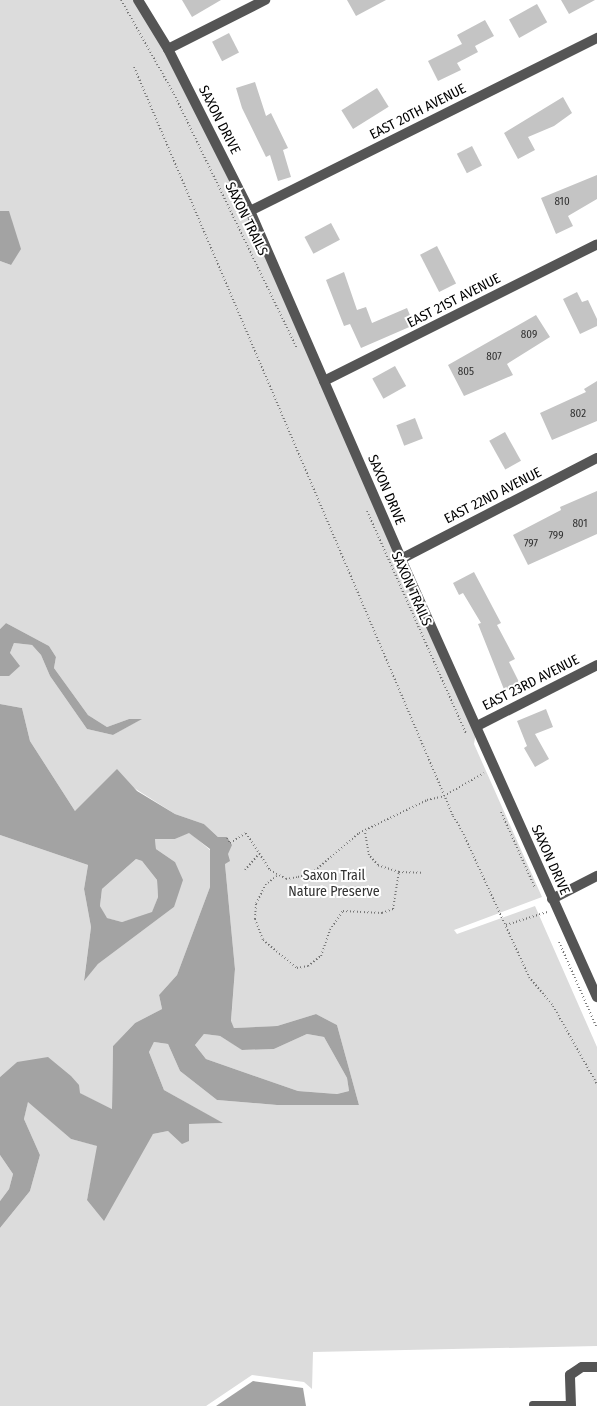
<!DOCTYPE html>
<html>
<head>
<meta charset="utf-8">
<style>
  body { margin:0 }
  #map { position:relative; width:597px; height:1406px; overflow:hidden; background:#fff; font-family:"Fira Sans Condensed",sans-serif }
  div>[style] { position:absolute }
  .green>* { inset:0; background:#dcdcdc }
  .water>* { inset:0; background:#a3a3a3 }
  .building>* { inset:0; background:#c4c4c4; transform-origin:0 0 }
  .path>* { height:2px; margin-top:-1px; transform-origin:0; background:repeating-linear-gradient(90deg,#777 0 1px,transparent 0 3.5px) }
  .service>* { height:7px; margin:-3.5px; padding:0 3.5px; transform-origin:3.5px; border-radius:3.5px; background:#555 }
  .minor>* { height:10px; margin:-5px; padding:0 5px; transform-origin:5px; border-radius:5px; background:#555 }
  .tertiary>* { height:10px; margin:-5px; padding:0 5px; transform-origin:5px; border-radius:5px; background:#555 }
  span { translate:-50% -50%; white-space:nowrap; text-align:center; line-height:1.15; -webkit-text-stroke:4px #fff; paint-order:stroke }
  .number-label { font-size:11px; color:#313131 }
  .number-label span { -webkit-text-stroke-width:0 }
  .street-label { font-size:14px; color:#000 }
  .park-label { font-size:14px; color:#333 }
</style>
</head>
<body>
<div id="map">
  <div class="green">
    <i style="clip-path:polygon(0 0,138px 0,250px 211px,477px 726px,474px 744px,542px 897px,454px 930px,457px 934px,535px 906px,597px 1047px,597px 1346px,313px 1352px,312px 1389px,304px 1382px,252px 1375px,206px 1406px,0 1406px,0 1228px,30px 1191px,40px 1155px,24px 1119px,28px 1101px,71px 1139px,98px 1146px,87px 1200px,153px 1134px,168px 1131px,189px 1141px,189px 1124px,222px 1123px,164px 1090px,149px 1052px,154px 1042px,168px 1044px,180px 1071px,217px 1100px,277px 1105px,359px 1105px,337px 1025px,316px 1014px,277px 1026px,234px 1028px,231px 1022px,235px 969px,225px 864px,218px 837px,204px 824px,175px 814px,134px 788px,75px 811px,30px 741px,22px 708px,0 704px,0 676px,9px 676px,10px 653px,14px 643px,32px 645px,41px 655px,50px 676px,87px 729px,113px 735px,141px 719px,129px 719px,107px 727px,88px 715px,54px 668px,56px 657px,49px 646px,6px 623px,0 629px,0 261px,11px 265px,9px 212px,0 211px)"></i>
    <i style="clip-path:polygon(189px 832px,210px 850px,210px 887px,177px 975px,159px 995px,162px 1009px,135px 1023px,113px 1046px,112px 1109px,17px 1062px,0 1077px,0 835px,88px 865px,84px 889px,91px 927px,84px 980px,98px 964px,174px 907px,175px 862px,156px 849px,155px 839px,175px 839px)"></i>
    <i style="clip-path:polygon(136px 859px,142px 861px,157px 880px,158px 897px,152px 913px,122px 922px,106px 918px,100px 906px,102px 889px)"></i>
    <i style="clip-path:polygon(204px 1034px,220px 1036px,243px 1050px,274px 1049px,307px 1034px,324px 1037px,347px 1078px,349px 1091px,337px 1094px,298px 1091px,206px 1059px,195px 1045px)"></i>
    <i style="clip-path:polygon(0 1155px,13px 1174px,9px 1189px,0 1201px)"></i>
  </div>
  <div class="water">
    <i style="clip-path:polygon(0 211px,9px 211px,21px 249px,11px 265px,0 261px)"></i>
    <i style="clip-path:polygon(6px 623px,49px 646px,56px 657px,54px 668px,88px 715px,107px 727px,129px 719px,142px 719px,113px 735px,87px 729px,50px 676px,41px 655px,32px 645px,14px 643px,10px 653px,20px 666px,9px 676px,0 676px,0 629px)"></i>
    <i style="clip-path:polygon(evenodd,0 704px,22px 708px,30px 741px,75px 811px,117px 769px,137px 791px,175px 814px,204px 824px,218px 837px,227px 837px,232px 845px,228px 854px,230px 861px,225px 864px,235px 969px,231px 1021px,234px 1028px,277px 1026px,316px 1014px,337px 1025px,359px 1105px,277px 1105px,217px 1100px,180px 1071px,168px 1044px,154px 1042px,149px 1052px,164px 1090px,223px 1123px,189px 1124px,189px 1141px,182px 1144px,168px 1131px,153px 1134px,104px 1221px,87px 1200px,97px 1146px,71px 1139px,28px 1102px,24px 1119px,40px 1155px,30px 1191px,0 1228px,0 1201px,9px 1189px,13px 1174px,0 1155px,0 1077px,17px 1062px,48px 1057px,71px 1076px,79px 1085px,80px 1093px,112px 1109px,113px 1046px,135px 1023px,162px 1009px,159px 995px,177px 975px,210px 887px,210px 849px,189px 833px,175px 839px,155px 839px,156px 849px,175px 862px,183px 880px,174px 907px,98px 964px,84px 981px,91px 927px,84px 889px,88px 865px,0 835px,0 704px,136px 859px,142px 861px,157px 880px,158px 897px,152px 912px,122px 922px,107px 918px,100px 906px,102px 889px,136px 859px,0 704px,204px 1034px,220px 1036px,242px 1050px,274px 1049px,307px 1034px,324px 1037px,347px 1078px,349px 1091px,337px 1094px,298px 1091px,206px 1059px,195px 1045px,204px 1034px)"></i>
    <i style="clip-path:polygon(253px 1381px,303px 1388px,306px 1406px,216px 1406px)"></i>
  </div>
  <div class="building">
    <i style="clip-path:polygon(182px 0,221px 0,192px 17px)"></i>
    <i style="clip-path:polygon(347px 0,386px 0,356px 16px)"></i>
    <i style="clip-path:polygon(561px 0,595px 0,569px 14px)"></i>
    <i style="left:537px;top:4px;width:21px;height:32px;rotate:61deg"></i>
    <i style="clip-path:polygon(485px 20px,494px 36px,475px 46px,478px 52px,457px 63px,461px 70px,438px 81px,428px 61px,462px 44px,457px 35px)"></i>
    <i style="left:229px;top:33px;width:22px;height:19px;rotate:63deg"></i>
    <i style="clip-path:polygon(255px 82px,266px 116px,271px 113px,288px 148px,283px 150px,291px 177px,278px 181px,270px 155px,266px 157px,242px 108px,236px 88px)"></i>
    <i style="left:377px;top:88px;width:22px;height:42px;rotate:58deg"></i>
    <i style="clip-path:polygon(563px 97px,572px 113px,554px 126px,528px 137px,535px 150px,518px 159px,504px 133px)"></i>
    <i style="left:472px;top:146px;width:22px;height:17px;rotate:63deg"></i>
    <i style="clip-path:polygon(597px 175px,597px 199px,568px 216px,573px 226px,556px 234px,541px 198px)"></i>
    <i style="left:331px;top:223px;width:19px;height:30px;rotate:62deg"></i>
    <i style="left:437px;top:246px;width:42px;height:19px;rotate:63deg"></i>
    <i style="clip-path:polygon(344px 272px,357px 310px,366px 307px,372px 323px,407px 308px,414px 325px,361px 348px,350px 324px,344px 326px,326px 280px)"></i>
    <i style="clip-path:polygon(577px 292px,582px 302px,588px 300px,597px 319px,597px 326px,580px 334px,563px 299px)"></i>
    <i style="clip-path:polygon(536px 315px,550px 337px,507px 364px,513px 375px,464px 396px,448px 365px)"></i>
    <i style="left:395px;top:366px;width:23px;height:26px;rotate:61deg"></i>
    <i style="clip-path:polygon(597px 381px,597px 421px,552px 440px,540px 413px,586px 392px,584px 389px)"></i>
    <i style="left:415px;top:418px;width:22px;height:20px;rotate:69deg"></i>
    <i style="left:505px;top:432px;width:33px;height:18px;rotate:61deg"></i>
    <i style="clip-path:polygon(597px 491px,597px 534px,528px 565px,513px 535px,561px 510px,560px 507px)"></i>
    <i style="clip-path:polygon(474px 572px,501px 623px,497px 625px,515px 659px,509px 662px,520px 684px,505px 692px,478px 624px,481px 623px,463px 593px,459px 595px,453px 583px)"></i>
    <i style="clip-path:polygon(546px 709px,553px 727px,535px 734px,549px 759px,535px 767px,524px 748px,527px 746px,517px 721px)"></i>
  </div>
  <div class="path">
    <i style="left:121px;top:0;width:108px;rotate:60.6deg"></i>
    <i style="left:174px;top:94px;width:282px;rotate:64.2deg"></i>
    <i style="left:134px;top:67px;width:814px;rotate:66.93deg"></i>
    <i style="left:453px;top:816px;width:17px;rotate:59deg"></i>
    <i style="left:462px;top:831px;width:161px;rotate:65.3deg"></i>
    <i style="left:529px;top:977px;width:38px;rotate:50deg"></i>
    <i style="left:553px;top:1006px;width:90px;rotate:60.6deg"></i>
    <i style="left:367px;top:511px;width:243px;rotate:66deg"></i>
    <i style="left:501px;top:812px;width:83px;rotate:65.9deg"></i>
    <i style="left:227px;top:838px;width:6px;rotate:59deg"></i>
    <i style="left:230px;top:843px;width:19px;rotate:-32deg"></i>
    <i style="left:246px;top:833px;width:44px;rotate:57deg"></i>
    <i style="left:270px;top:870px;width:18px;rotate:29deg"></i>
    <i style="left:286px;top:879px;width:12px;rotate:-9deg"></i>
    <i style="left:298px;top:877px;width:15px;rotate:-16deg"></i>
    <i style="left:312px;top:873px;width:62px;rotate:-40.4deg"></i>
    <i style="left:359px;top:833px;width:76px;rotate:-25.9deg"></i>
    <i style="left:427px;top:800px;width:17px;rotate:-13deg"></i>
    <i style="left:444px;top:796px;width:46px;rotate:-29.9deg"></i>
    <i style="left:245px;top:870px;width:21px;rotate:-49deg"></i>
    <i style="left:399px;top:872px;width:23px;rotate:2deg"></i>
    <i style="left:277px;top:876px;width:14px;rotate:144deg"></i>
    <i style="left:266px;top:884px;width:22px;rotate:117deg"></i>
    <i style="left:256px;top:904px;width:15px;rotate:94deg"></i>
    <i style="left:255px;top:919px;width:22px;rotate:69deg"></i>
    <i style="left:263px;top:940px;width:44px;rotate:39.5deg"></i>
    <i style="left:297px;top:968px;width:11px;rotate:-10deg"></i>
    <i style="left:308px;top:966px;width:16px;rotate:-38deg"></i>
    <i style="left:321px;top:956px;width:28px;rotate:-71deg"></i>
    <i style="left:330px;top:930px;width:23px;rotate:-56deg"></i>
    <i style="left:343px;top:911px;width:39px;rotate:3deg"></i>
    <i style="left:382px;top:913px;width:12px;rotate:-20deg"></i>
    <i style="left:393px;top:909px;width:37px;rotate:-81deg"></i>
    <i style="left:399px;top:872px;width:22px;rotate:-162deg"></i>
    <i style="left:378px;top:865px;width:13px;rotate:-132deg"></i>
    <i style="left:369px;top:855px;width:23px;rotate:-100deg"></i>
    <i style="left:506px;top:925px;width:43px;rotate:-17.6deg"></i>
    <i style="left:559px;top:942px;width:94px;rotate:66.2deg"></i>
  </div>
  <div class="service">
    <i style="left:532px;top:1404px;width:39px"></i>
  </div>
  <div class="minor">
    <i style="left:168px;top:49px;width:109px;rotate:-26.8deg"></i>
    <i style="left:250px;top:211px;width:388px;rotate:-26.5deg"></i>
    <i style="left:324px;top:381px;width:305px;rotate:-26.6deg"></i>
    <i style="left:401px;top:559px;width:220px;rotate:-27.3deg"></i>
    <i style="left:477px;top:726px;width:135px;rotate:-26.9deg"></i>
    <i style="left:552px;top:899px;width:51px;rotate:-27.1deg"></i>
    <i style="left:571px;top:1406px;width:31px;rotate:-92deg"></i>
    <i style="left:570px;top:1375px;width:14px;rotate:-34deg"></i>
    <i style="left:582px;top:1367px;width:15px"></i>
  </div>
  <div class="tertiary">
    <i style="left:138px;top:0;width:57px;rotate:58.5deg"></i>
    <i style="left:168px;top:49px;width:182px;rotate:63.2deg"></i>
    <i style="left:250px;top:211px;width:379px;rotate:66.5deg"></i>
    <i style="left:401px;top:559px;width:480px;rotate:65.9deg"></i>
  </div>
  <div class="number-label">
    <span style="left:562px;top:202px">810</span>
    <span style="left:529px;top:335px">809</span>
    <span style="left:494px;top:357px">807</span>
    <span style="left:466px;top:372px">805</span>
    <span style="left:578px;top:414px">802</span>
    <span style="left:580px;top:524px">801</span>
    <span style="left:556px;top:536px">799</span>
    <span style="left:531px;top:544px">797</span>
  </div>
  <div class="street-label">
    <span style="left:418px;top:112px;rotate:-27deg">EAST 20TH AVENUE</span>
    <span style="left:219px;top:120px;rotate:63deg">SAXON DRIVE</span>
    <span style="left:246px;top:219px;rotate:64deg">SAXON TRAILS</span>
    <span style="left:454px;top:301px;rotate:-27deg">EAST 21ST AVENUE</span>
    <span style="left:386px;top:490px;rotate:67deg">SAXON DRIVE</span>
    <span style="left:493px;top:496px;rotate:-27deg">EAST 22ND AVENUE</span>
    <span style="left:411px;top:589px;rotate:66deg">SAXON TRAILS</span>
    <span style="left:531px;top:683px;rotate:-27deg">EAST 23RD AVENUE</span>
    <span style="left:550px;top:860px;rotate:66deg">SAXON DRIVE</span>
  </div>
  <div class="park-label">
    <span style="left:334px;top:884px">Saxon Trail<br>Nature Preserve</span>
  </div>
</div>
</body>
</html>
